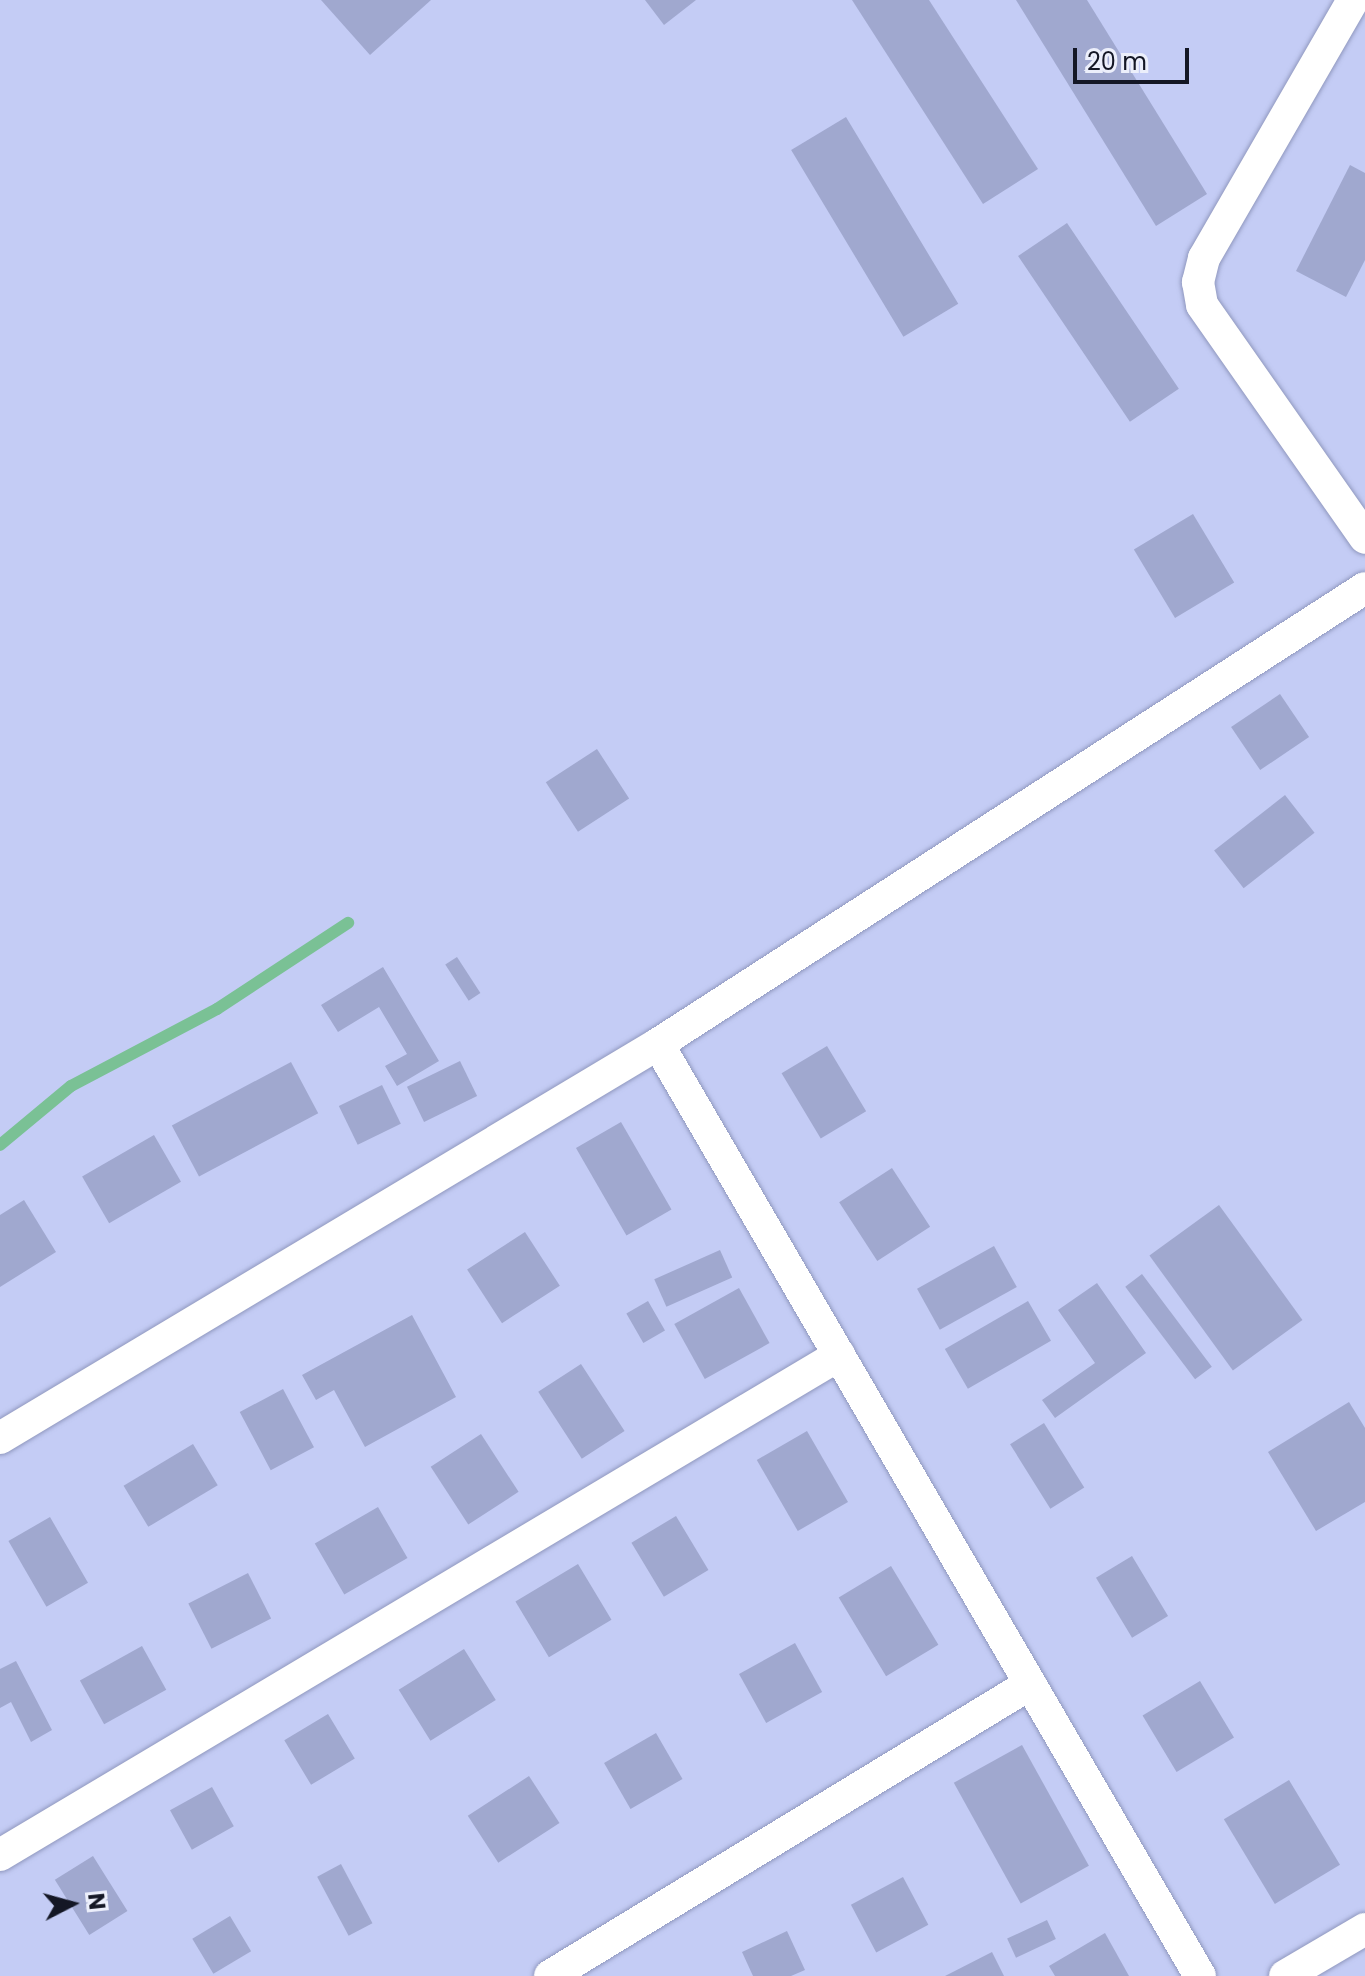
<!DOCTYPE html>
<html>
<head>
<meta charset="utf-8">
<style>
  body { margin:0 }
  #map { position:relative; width:1365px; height:1976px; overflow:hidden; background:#c4ccf5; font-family:Poppins,sans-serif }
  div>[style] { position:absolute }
  .stream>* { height:12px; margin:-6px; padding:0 6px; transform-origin:6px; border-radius:6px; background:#7ac195 }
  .building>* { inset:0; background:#a0a8cf; transform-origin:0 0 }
  .roads { filter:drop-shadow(0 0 2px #9098be) drop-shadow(0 0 2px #9098be) }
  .minor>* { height:32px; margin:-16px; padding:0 16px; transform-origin:16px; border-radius:16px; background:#fff }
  span { translate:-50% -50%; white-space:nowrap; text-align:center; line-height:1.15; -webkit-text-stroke:8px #eceffb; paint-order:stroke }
  .north { position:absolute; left:32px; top:1864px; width:80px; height:80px; -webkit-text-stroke:6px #eceffb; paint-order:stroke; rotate:84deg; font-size:22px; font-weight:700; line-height:32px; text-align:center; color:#141725 }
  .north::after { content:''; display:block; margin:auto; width:28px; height:36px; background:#141725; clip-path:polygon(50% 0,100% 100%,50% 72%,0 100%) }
  .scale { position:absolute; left:1073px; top:48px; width:116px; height:36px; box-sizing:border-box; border:4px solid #141725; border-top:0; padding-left:10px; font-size:24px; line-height:28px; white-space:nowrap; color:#141725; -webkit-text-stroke:6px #eceffb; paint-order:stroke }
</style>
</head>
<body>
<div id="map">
  <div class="stream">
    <i style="left:0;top:1145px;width:92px;rotate:-39.7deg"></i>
    <i style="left:71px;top:1086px;width:165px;rotate:-27.8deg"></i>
    <i style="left:217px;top:1009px;width:157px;rotate:-33.3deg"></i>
  </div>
  <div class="building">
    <i style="clip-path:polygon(321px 0,431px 0,370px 55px)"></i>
    <i style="clip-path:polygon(645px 0,696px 0,664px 25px)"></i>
    <i style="clip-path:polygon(852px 0,929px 0,1038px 169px,983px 204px)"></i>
    <i style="clip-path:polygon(1016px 0,1087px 0,1207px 194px,1156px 226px)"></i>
    <i style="left:846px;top:117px;width:218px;height:64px;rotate:59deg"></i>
    <i style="clip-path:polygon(1350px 165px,1365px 173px,1365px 260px,1346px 297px,1296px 271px)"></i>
    <i style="left:1067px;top:223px;width:200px;height:59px;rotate:56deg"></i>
    <i style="left:1193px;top:514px;width:80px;height:69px;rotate:59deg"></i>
    <i style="left:1280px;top:694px;width:52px;height:59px;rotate:56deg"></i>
    <i style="left:597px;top:749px;width:59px;height:61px;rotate:57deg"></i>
    <i style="left:1285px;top:795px;width:48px;height:90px;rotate:52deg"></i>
    <i style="left:457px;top:957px;width:43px;height:14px;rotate:57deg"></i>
    <i style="clip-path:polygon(383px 967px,439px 1061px,397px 1086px,385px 1066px,407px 1054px,379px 1007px,338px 1032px,321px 1005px)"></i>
    <i style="left:827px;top:1046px;width:76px;height:53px;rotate:59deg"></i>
    <i style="left:460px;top:1061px;width:39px;height:59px;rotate:64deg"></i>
    <i style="left:291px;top:1062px;width:58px;height:135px;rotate:62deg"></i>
    <i style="left:382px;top:1085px;width:43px;height:48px;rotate:64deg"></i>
    <i style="left:621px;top:1122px;width:101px;height:52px;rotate:60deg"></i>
    <i style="left:154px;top:1135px;width:54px;height:83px;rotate:60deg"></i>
    <i style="left:892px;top:1168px;width:70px;height:63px;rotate:57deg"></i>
    <i style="clip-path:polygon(24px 1200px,56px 1252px,0 1287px,0 1215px)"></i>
    <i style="left:1219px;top:1205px;width:142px;height:86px;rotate:54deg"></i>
    <i style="left:525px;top:1232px;width:64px;height:69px;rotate:57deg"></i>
    <i style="left:994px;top:1246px;width:47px;height:88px;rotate:61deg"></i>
    <i style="left:720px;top:1250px;width:30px;height:72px;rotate:66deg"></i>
    <i style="left:1142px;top:1274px;width:116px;height:21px;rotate:53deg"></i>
    <i style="clip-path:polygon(1097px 1283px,1146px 1353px,1055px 1418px,1042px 1400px,1095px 1363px,1058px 1310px)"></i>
    <i style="left:739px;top:1288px;width:63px;height:74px;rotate:61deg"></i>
    <i style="left:648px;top:1301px;width:34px;height:25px;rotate:60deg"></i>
    <i style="left:1028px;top:1301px;width:46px;height:96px;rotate:60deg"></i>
    <i style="clip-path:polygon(412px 1315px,456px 1397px,365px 1447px,334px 1390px,316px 1400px,302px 1375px)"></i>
    <i style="left:581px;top:1364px;width:80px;height:51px;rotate:57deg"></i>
    <i style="left:283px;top:1389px;width:66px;height:49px;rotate:62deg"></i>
    <i style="clip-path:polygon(1349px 1402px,1365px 1428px,1365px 1502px,1316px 1531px,1268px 1452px)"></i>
    <i style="left:1044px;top:1423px;width:76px;height:40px;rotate:58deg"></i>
    <i style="left:807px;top:1431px;width:82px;height:58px;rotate:60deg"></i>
    <i style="left:481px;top:1434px;width:69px;height:60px;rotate:57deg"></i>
    <i style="left:193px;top:1444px;width:48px;height:81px;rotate:59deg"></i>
    <i style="left:378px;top:1507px;width:59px;height:73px;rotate:60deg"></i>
    <i style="left:676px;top:1516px;width:63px;height:52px;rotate:59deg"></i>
    <i style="left:50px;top:1517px;width:76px;height:48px;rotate:60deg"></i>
    <i style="left:1132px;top:1556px;width:70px;height:42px;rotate:59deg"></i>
    <i style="left:578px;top:1564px;width:65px;height:73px;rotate:59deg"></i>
    <i style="left:891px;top:1566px;width:92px;height:61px;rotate:59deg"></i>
    <i style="left:248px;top:1573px;width:51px;height:67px;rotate:63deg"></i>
    <i style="left:795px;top:1643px;width:56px;height:64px;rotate:61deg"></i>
    <i style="left:142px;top:1646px;width:50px;height:71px;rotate:61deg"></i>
    <i style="left:464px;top:1649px;width:60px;height:77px;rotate:58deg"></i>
    <i style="clip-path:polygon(16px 1661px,52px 1730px,31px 1742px,11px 1702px,0 1708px,0 1669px)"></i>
    <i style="left:1200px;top:1681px;width:66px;height:67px;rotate:59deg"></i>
    <i style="left:328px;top:1714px;width:52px;height:51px;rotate:59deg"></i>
    <i style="left:656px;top:1733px;width:53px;height:60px;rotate:60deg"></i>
    <i style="left:1022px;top:1745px;width:138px;height:78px;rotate:61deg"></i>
    <i style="left:529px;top:1776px;width:56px;height:73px;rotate:57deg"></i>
    <i style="left:1289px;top:1780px;width:99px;height:76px;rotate:59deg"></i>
    <i style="left:212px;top:1787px;width:45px;height:48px;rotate:61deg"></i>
    <i style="left:93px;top:1856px;width:65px;height:45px;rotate:58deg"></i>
    <i style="left:341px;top:1864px;width:67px;height:27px;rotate:62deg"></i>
    <i style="left:903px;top:1877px;width:54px;height:59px;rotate:62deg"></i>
    <i style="left:230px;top:1916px;width:41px;height:44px;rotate:59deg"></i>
    <i style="left:1047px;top:1920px;width:21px;height:44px;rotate:65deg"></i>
    <i style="clip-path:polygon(787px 1931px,805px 1970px,791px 1976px,753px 1976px,742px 1952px)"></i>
    <i style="clip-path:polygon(1105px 1933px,1129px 1976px,1055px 1976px,1049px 1966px)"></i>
    <i style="clip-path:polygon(992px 1952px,1004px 1976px,945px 1976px)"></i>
  </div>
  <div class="roads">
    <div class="minor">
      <i style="left:1353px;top:0;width:298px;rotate:120deg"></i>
      <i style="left:1204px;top:258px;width:25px;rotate:104deg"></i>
      <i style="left:1198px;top:282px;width:23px;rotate:80deg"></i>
      <i style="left:1202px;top:305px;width:284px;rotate:55deg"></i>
      <i style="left:658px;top:1044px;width:1078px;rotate:59.82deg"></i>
      <i style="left:0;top:1438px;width:767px;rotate:-30.91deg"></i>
      <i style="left:658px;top:1044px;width:841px;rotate:-32.82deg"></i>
      <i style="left:0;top:1855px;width:977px;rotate:-30.79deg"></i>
      <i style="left:550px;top:1976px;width:562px;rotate:-31.31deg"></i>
      <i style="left:1285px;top:1976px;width:93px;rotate:-30.4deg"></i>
    </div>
  </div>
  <div class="north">N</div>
  <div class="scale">20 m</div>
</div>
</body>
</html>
